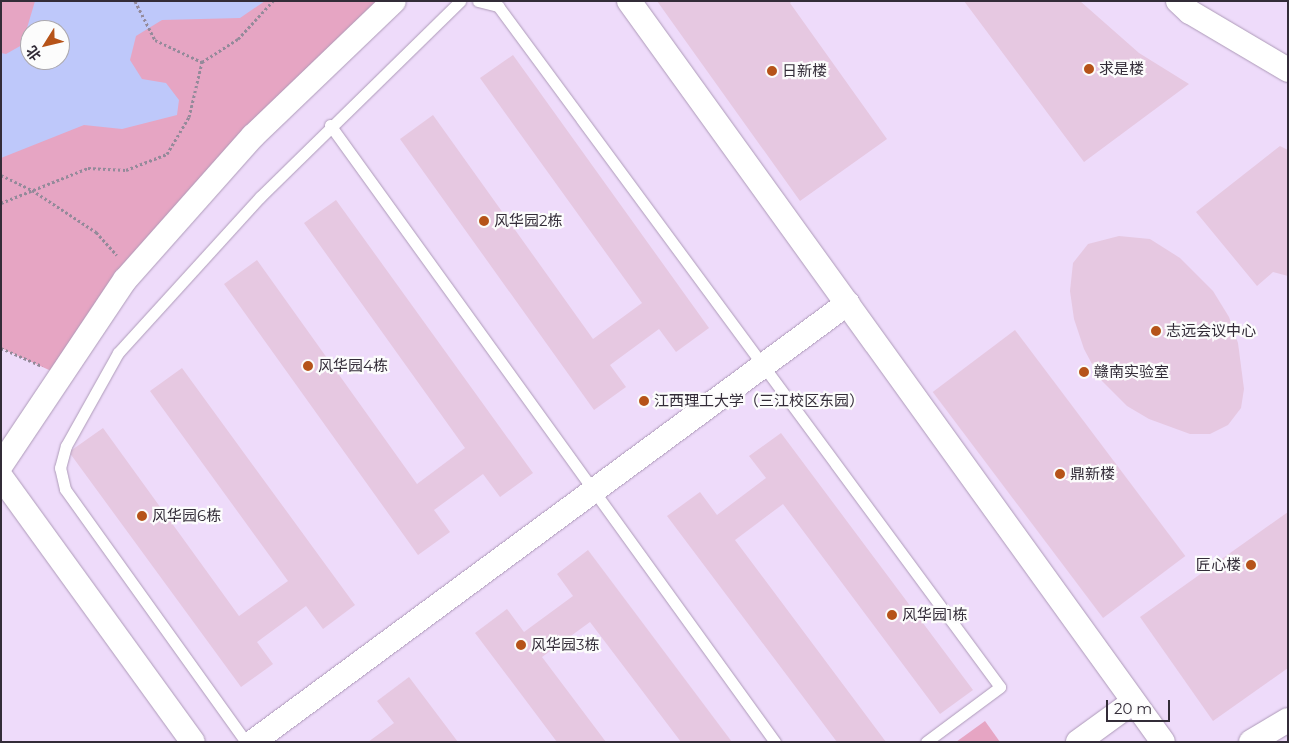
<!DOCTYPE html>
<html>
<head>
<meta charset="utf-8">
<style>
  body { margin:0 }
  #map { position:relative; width:1289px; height:743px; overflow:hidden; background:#f6eafd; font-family:Montserrat,"Noto Sans SC",sans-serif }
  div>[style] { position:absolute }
  .built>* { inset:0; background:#eedbfa }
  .green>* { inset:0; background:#e6a5c3 }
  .water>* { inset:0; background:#bec8fa }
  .building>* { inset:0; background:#e6c8e1; transform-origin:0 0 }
  .path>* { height:3px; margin-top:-1.5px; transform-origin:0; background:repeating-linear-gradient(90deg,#948a9a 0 2.5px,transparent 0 5px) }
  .roads { filter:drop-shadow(0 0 1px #ad9ab8) drop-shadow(0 0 1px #ad9ab8) }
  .service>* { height:11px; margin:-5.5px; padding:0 5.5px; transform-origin:5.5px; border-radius:5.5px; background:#fff }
  .minor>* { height:24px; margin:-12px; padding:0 12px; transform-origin:12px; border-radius:12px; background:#fff }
  .dots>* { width:14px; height:14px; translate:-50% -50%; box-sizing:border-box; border:2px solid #fcfcfc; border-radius:50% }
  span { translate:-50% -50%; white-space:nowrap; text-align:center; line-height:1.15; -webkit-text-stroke:4.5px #fcfcfc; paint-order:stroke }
  .poi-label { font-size:15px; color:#332c38 }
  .left { translate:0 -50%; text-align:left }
  .right { translate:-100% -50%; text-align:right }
  .frame { position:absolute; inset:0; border:2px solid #332c38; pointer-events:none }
  .north { position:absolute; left:20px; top:20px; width:50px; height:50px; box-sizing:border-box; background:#fcfcfc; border:1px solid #aca9ae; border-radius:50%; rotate:234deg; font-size:14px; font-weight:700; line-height:20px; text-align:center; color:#332c38 }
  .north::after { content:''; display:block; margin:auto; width:18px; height:22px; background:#b65319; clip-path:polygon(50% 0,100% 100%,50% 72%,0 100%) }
  .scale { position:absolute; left:1106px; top:700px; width:64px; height:22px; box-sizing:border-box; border:2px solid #332c38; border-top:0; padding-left:6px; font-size:15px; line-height:18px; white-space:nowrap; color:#332c38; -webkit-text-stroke:4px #fcfcfc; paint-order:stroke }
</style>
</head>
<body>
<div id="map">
  <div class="built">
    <i style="clip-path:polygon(evenodd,1px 1px,1288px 1px,1288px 742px,1px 742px,1px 1px,30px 30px,60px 30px,60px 60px,30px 60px,30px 30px)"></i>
  </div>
  <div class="green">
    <i style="clip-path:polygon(evenodd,1px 1px,394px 1px,253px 136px,60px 375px,1px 348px,1px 1px,30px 30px,60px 30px,60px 60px,30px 60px,30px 30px)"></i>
    <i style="clip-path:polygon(985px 721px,1000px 742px,956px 742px)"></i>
  </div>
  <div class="water">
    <i style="clip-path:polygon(evenodd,35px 1px,265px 1px,240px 18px,162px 20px,136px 36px,130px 60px,142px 79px,166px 83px,179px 100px,177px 115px,122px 129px,84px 125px,1px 158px,1px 53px,6px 54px,22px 45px,35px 1px,30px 30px,60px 30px,60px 60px,30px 60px,30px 30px)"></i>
  </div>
  <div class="building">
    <i style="clip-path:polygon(657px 1px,792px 1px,790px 3px,887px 139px,800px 201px)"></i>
    <i style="clip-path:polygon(964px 1px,1080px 1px,1139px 53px,1189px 84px,1084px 162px)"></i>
    <i style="clip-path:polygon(513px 55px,709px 328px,676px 352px,659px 329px,610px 365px,626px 387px,594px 410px,400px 139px,433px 115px,593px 339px,642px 303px,480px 78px)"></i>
    <i style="clip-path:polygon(1280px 146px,1288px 150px,1288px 276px,1273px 272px,1257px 286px,1196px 212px)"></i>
    <i style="clip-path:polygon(336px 200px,533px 473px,500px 497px,483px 474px,434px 510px,450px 532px,418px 555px,224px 284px,257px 260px,417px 484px,465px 448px,304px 223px)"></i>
    <i style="clip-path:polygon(1119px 236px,1150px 239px,1180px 258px,1213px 291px,1229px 317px,1238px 343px,1244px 389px,1241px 408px,1228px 425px,1210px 434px,1190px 434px,1149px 419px,1127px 406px,1100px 379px,1084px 349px,1074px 319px,1070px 291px,1073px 263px,1088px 244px)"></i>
    <i style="left:1015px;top:330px;width:283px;height:103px;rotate:53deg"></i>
    <i style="clip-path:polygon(182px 368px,355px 605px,323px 629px,306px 606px,257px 642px,273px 664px,241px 687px,69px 452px,103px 428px,239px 616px,288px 581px,150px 391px)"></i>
    <i style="clip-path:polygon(781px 433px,973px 690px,940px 714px,783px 504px,735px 540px,886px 742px,837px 742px,667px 516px,700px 492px,717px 515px,766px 478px,749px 456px)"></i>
    <i style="clip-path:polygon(1288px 512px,1288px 668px,1213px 721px,1140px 617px)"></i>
    <i style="clip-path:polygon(588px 550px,732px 742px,681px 742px,590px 622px,542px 657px,606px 742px,557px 742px,475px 633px,507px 609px,524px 632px,573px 596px,557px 574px)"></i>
    <i style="clip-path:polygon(409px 677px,458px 742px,368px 742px,394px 723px,377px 701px)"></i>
  </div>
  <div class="path">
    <i style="left:135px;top:1px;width:44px;rotate:62.9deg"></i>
    <i style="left:155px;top:40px;width:52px;rotate:25.1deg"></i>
    <i style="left:1px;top:175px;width:34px;rotate:26deg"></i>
    <i style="left:32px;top:190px;width:77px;rotate:33.3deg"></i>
    <i style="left:96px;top:232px;width:31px;rotate:48deg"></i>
    <i style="left:1px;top:203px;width:94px;rotate:-21.9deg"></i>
    <i style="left:88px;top:168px;width:38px;rotate:3deg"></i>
    <i style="left:126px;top:170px;width:44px;rotate:-21.3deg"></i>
    <i style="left:167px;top:154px;width:43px;rotate:-59.3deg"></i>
    <i style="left:189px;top:117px;width:57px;rotate:-76.7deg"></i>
    <i style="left:202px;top:62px;width:43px;rotate:-32.6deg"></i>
    <i style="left:238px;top:39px;width:52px;rotate:-47.4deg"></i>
    <i style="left:1px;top:348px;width:45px;rotate:23.7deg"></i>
  </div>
  <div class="roads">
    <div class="service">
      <i style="left:478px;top:1px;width:21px;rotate:14deg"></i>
      <i style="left:498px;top:6px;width:846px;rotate:53.6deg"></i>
      <i style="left:1000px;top:687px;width:92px;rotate:143.4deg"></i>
      <i style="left:330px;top:125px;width:761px;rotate:54.2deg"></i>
      <i style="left:246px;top:742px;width:311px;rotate:-125.6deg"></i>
      <i style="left:65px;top:489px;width:22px;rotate:-103deg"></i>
      <i style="left:60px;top:468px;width:23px;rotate:-75deg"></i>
      <i style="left:66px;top:446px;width:107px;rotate:-60.8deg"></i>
      <i style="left:118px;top:353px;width:211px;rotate:-47.7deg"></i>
      <i style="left:260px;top:197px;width:280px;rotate:-44.4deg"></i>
    </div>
    <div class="minor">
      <i style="left:629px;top:1px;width:913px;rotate:54.22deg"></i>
      <i style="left:1178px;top:1px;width:16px;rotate:43deg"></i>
      <i style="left:1190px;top:12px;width:114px;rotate:30.6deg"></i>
      <i style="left:1px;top:465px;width:223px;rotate:-56.2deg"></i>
      <i style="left:125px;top:280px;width:193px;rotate:-48.4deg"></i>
      <i style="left:253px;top:136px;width:195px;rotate:-43.8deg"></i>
      <i style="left:1px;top:477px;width:327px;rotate:54.1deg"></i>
      <i style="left:253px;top:742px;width:739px;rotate:-36.42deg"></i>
      <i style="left:1078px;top:742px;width:68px;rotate:-36deg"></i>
      <i style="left:1251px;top:742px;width:43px;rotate:-30.7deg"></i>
    </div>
  </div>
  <div class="dots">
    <i style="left:1089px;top:69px;background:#b65319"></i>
    <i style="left:772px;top:71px;background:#b65319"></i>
    <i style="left:484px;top:221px;background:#b65319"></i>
    <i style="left:1156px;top:331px;background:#b65319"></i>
    <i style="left:308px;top:366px;background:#b65319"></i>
    <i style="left:1084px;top:372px;background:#b65319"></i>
    <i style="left:644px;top:401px;background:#b65319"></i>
    <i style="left:1060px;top:474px;background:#b65319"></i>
    <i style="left:142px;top:516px;background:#b65319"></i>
    <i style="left:1251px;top:565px;background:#b65319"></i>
    <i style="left:892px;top:615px;background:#b65319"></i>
    <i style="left:521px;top:645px;background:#b65319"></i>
  </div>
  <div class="poi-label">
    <span class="left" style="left:1099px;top:69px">求是楼</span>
    <span class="left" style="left:782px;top:71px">日新楼</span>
    <span class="left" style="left:494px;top:221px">风华园2栋</span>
    <span class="left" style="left:1166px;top:331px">志远会议中心</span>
    <span class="left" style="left:318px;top:366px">风华园4栋</span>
    <span class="left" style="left:1094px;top:372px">赣南实验室</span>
    <span class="left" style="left:654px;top:401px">江西理工大学（三江校区东园）</span>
    <span class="left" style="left:1070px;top:474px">鼎新楼</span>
    <span class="left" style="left:152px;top:516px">风华园6栋</span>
    <span class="right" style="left:1241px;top:565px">匠心楼</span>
    <span class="left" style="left:902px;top:615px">风华园1栋</span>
    <span class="left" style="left:531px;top:645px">风华园3栋</span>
  </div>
  <div class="frame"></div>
  <div class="north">北</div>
  <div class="scale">20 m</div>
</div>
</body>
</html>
